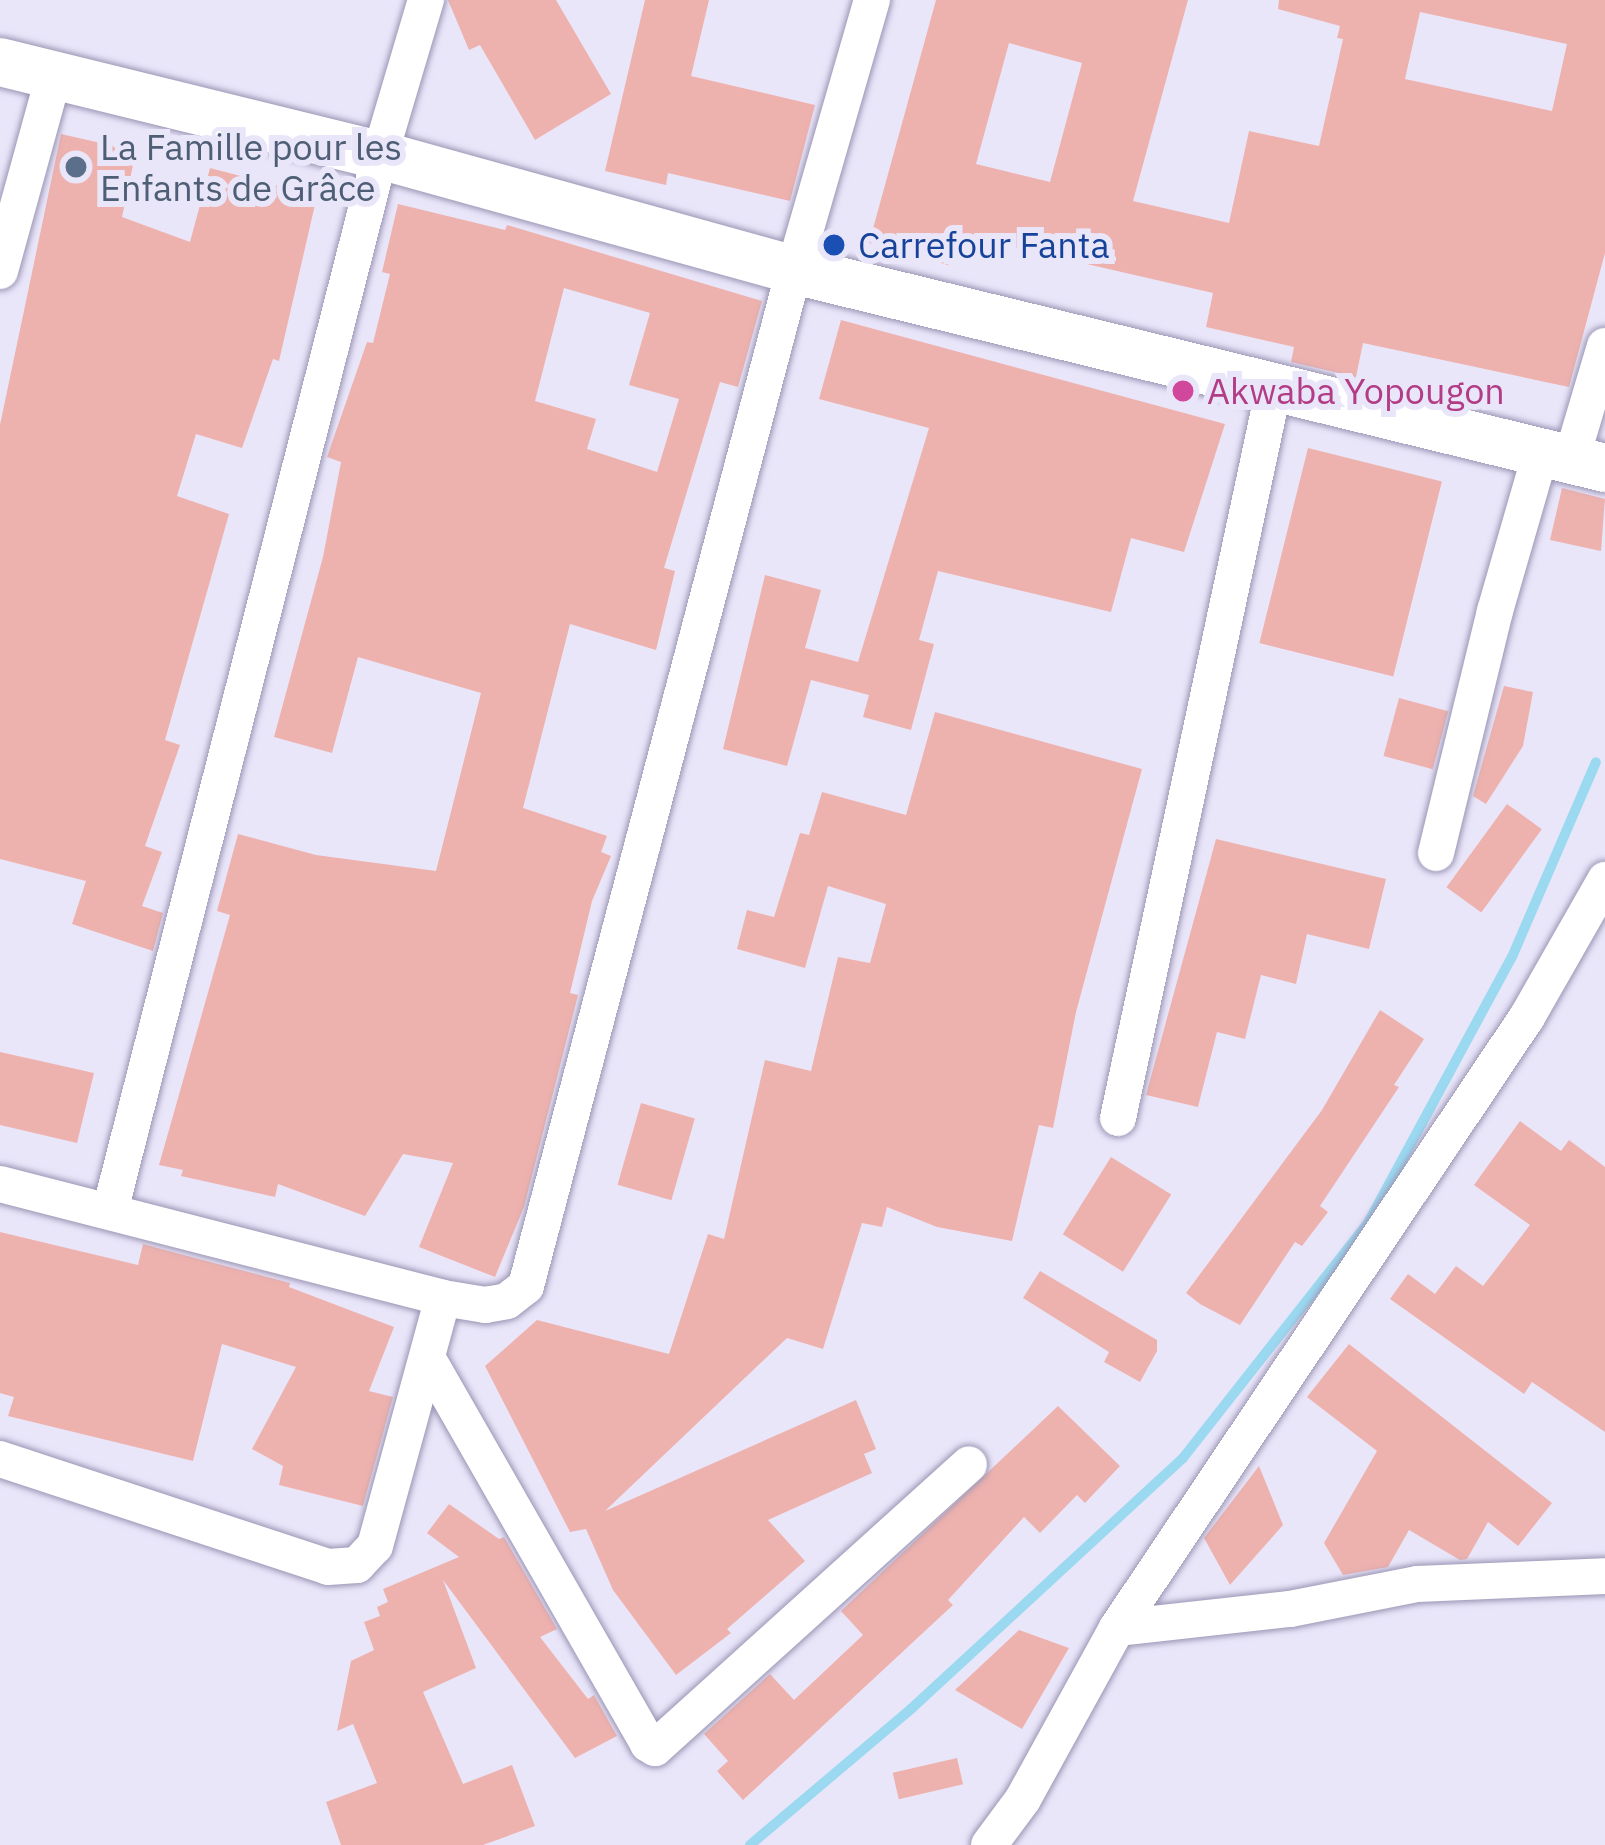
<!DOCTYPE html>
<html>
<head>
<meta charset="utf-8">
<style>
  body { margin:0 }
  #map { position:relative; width:1605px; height:1845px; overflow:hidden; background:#eae6fa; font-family:"IBM Plex Sans",sans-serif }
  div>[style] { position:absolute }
  .stream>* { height:10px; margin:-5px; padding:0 5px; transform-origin:5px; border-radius:5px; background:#9bd9f1 }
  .building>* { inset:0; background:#eeb2ae; transform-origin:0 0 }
  .roads { filter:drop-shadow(0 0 3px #9b95b4) drop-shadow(0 0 3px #9b95b4) }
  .minor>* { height:36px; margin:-18px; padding:0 18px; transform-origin:18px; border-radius:18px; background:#fff }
  .tertiary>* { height:48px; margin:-24px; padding:0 24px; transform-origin:24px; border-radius:24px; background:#fff }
  .dots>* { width:33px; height:33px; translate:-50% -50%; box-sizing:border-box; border:6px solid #eae6fa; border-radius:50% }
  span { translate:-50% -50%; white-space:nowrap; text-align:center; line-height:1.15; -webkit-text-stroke:12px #eae6fa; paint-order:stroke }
  .service-label { font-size:36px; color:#4e5e75 }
  .left { translate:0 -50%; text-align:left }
  .transit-label { font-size:36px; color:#164399 }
  .hotel-label { font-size:36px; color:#b23c85 }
</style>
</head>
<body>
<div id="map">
  <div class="stream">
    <i style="left:750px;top:1845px;width:211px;rotate:-40.2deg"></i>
    <i style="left:911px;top:1709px;width:370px;rotate:-42.7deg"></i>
    <i style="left:1183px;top:1458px;width:299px;rotate:-51.8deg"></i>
    <i style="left:1368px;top:1223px;width:302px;rotate:-61.6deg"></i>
    <i style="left:1512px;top:957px;width:212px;rotate:-66.7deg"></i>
  </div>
  <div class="building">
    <i style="clip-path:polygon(448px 0,556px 0,611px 94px,535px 140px,480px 45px,469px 50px)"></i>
    <i style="clip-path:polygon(645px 0,709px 0,691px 76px,815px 105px,790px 201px,668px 173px,666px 185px,605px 171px)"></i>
    <i style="clip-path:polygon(evenodd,936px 0,1188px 0,1133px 201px,1229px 223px,1249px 131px,1319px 146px,1343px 39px,1337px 38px,1340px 26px,1278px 9px,1279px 0,1605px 0,1605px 253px,1569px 387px,1363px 343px,1356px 377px,1291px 362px,1294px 347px,1206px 327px,1213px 293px,956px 234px,948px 265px,869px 243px,936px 0,1420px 12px,1567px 44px,1552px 111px,1405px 79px,1420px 12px,936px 0,1009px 43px,1082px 63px,1050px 182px,976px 164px,1009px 43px)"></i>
    <i style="clip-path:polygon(61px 134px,136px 151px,122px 217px,190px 242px,210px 168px,317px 196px,279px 361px,273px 359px,242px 448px,196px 434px,177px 496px,229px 514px,165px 740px,180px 745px,145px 846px,162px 852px,142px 906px,163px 913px,153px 951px,72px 924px,86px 881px,0 859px,0 425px)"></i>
    <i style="clip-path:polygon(evenodd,398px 204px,505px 230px,507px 225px,762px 301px,738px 387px,720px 382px,664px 568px,675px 571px,656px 650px,570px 624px,523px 808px,607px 836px,601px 852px,611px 856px,592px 901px,570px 993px,578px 995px,524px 1207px,495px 1277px,419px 1247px,453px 1163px,403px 1154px,365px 1216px,278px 1184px,275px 1197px,181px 1176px,183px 1170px,159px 1165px,230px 915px,217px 911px,238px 834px,316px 855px,436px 871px,481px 693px,358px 657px,332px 753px,274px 737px,323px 557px,341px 462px,327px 457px,367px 342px,373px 343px,390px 274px,382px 272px,398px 204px,564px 288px,650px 313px,629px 385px,679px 399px,657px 472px,587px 449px,596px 419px,535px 401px,564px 288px)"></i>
    <i style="clip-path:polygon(841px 320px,1225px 424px,1184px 552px,1131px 538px,1111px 612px,938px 571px,919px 640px,934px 644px,911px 730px,863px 717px,869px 695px,811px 680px,787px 766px,723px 749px,765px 575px,821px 590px,805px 648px,858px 662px,929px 428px,819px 399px)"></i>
    <i style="left:1308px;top:448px;width:138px;height:201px;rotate:14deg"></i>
    <i style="clip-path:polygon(1562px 488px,1605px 499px,1601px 551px,1550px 540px)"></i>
    <i style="clip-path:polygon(1504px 686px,1533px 692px,1523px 746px,1486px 804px,1473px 796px)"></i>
    <i style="left:1399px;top:698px;width:51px;height:60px;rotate:15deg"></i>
    <i style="clip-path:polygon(935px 712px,1142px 769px,1076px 1012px,1053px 1128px,1039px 1125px,1012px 1241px,937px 1227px,887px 1207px,882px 1227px,862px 1223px,823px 1349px,787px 1338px,605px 1511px,856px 1400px,876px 1449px,864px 1454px,872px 1473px,768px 1520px,805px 1561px,727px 1629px,731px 1633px,676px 1675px,613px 1590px,586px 1529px,570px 1532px,485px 1366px,537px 1320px,669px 1354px,708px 1234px,724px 1239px,765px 1060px,811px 1071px,838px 957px,870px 963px,886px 904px,828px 886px,805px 968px,737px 949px,747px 910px,774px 917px,800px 833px,809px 835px,822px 792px,906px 815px)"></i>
    <i style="left:1507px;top:804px;width:43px;height:103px;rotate:36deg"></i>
    <i style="clip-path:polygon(1216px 839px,1386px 879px,1369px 949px,1307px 934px,1296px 984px,1261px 975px,1245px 1039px,1217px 1032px,1198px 1107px,1146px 1095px)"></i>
    <i style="clip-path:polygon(1380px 1010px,1424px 1039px,1394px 1085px,1399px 1087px,1320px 1206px,1328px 1212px,1302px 1246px,1295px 1242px,1240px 1325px,1200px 1304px,1186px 1293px,1322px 1110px)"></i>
    <i style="clip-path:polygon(0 1052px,94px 1073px,77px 1143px,0 1125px)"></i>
    <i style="left:641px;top:1103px;width:56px;height:85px;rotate:16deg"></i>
    <i style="clip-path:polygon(1520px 1121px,1561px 1151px,1569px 1140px,1605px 1167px,1605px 1432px,1532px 1382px,1524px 1394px,1390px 1299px,1408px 1274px,1435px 1294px,1456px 1266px,1483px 1286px,1530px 1225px,1474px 1185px)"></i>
    <i style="left:1111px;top:1157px;width:71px;height:91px;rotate:32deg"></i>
    <i style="clip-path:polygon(0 1232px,138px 1265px,143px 1244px,161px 1249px,290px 1283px,289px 1287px,394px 1327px,369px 1391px,393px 1397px,363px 1506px,279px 1485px,283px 1466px,252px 1449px,296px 1367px,222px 1344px,193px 1461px,8px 1416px,14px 1397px,0 1393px)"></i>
    <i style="clip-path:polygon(1040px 1271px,1157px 1340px,1157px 1351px,1140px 1382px,1104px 1362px,1109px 1352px,1023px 1298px)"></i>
    <i style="clip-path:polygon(1349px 1344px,1552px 1503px,1518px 1546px,1488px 1522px,1467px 1559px,1460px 1560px,1409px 1530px,1388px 1567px,1343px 1575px,1324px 1543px,1377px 1451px,1307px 1397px)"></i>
    <i style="clip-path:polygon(1058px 1406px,1120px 1466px,1085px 1503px,1077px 1495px,1040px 1533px,1024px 1517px,948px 1600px,953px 1605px,743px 1800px,717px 1771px,728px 1761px,704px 1734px,770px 1674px,794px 1700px,863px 1635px,841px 1611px)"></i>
    <i style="clip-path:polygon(1259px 1466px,1283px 1525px,1230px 1585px,1204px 1538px)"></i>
    <i style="clip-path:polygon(449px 1504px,499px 1539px,504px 1537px,557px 1629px,540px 1637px,588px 1699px,594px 1695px,617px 1736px,575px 1758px,443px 1580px,476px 1668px,423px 1692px,463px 1784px,512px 1765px,535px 1826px,483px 1845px,341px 1845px,326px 1802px,377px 1783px,353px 1724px,337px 1731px,351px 1661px,374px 1650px,364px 1622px,380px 1616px,377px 1607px,388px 1602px,383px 1589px,459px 1557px,427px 1533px)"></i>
    <i style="clip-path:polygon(1019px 1630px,1069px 1648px,1022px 1729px,955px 1690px)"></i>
    <i style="left:957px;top:1758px;width:27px;height:66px;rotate:77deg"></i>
  </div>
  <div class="roads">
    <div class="minor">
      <i style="left:0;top:271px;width:203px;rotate:-74.6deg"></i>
      <i style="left:1571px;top:460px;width:119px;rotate:-73.4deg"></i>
      <i style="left:1436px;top:853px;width:249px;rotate:-76.3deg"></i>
      <i style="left:1495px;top:611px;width:166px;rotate:-73.9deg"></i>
      <i style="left:1118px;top:1118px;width:747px;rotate:-77.95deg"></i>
      <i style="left:0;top:1184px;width:457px;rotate:14.4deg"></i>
      <i style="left:443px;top:1298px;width:43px;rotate:9.5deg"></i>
      <i style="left:485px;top:1305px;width:22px;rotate:-10deg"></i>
      <i style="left:507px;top:1301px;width:24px;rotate:-38deg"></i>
      <i style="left:526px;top:1286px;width:1051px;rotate:-75.22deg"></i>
      <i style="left:794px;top:270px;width:281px;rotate:-73.9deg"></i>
      <i style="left:110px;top:1211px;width:1090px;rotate:-75.66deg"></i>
      <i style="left:380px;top:155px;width:162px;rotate:-73.5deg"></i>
      <i style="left:429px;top:1361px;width:441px;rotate:60.2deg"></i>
      <i style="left:648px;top:1744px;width:8px;rotate:30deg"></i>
      <i style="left:655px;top:1748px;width:423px;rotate:-42.1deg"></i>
      <i style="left:0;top:1459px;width:345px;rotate:18.2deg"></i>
      <i style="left:328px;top:1567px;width:29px;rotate:-4deg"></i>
      <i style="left:357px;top:1565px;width:26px;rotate:-47deg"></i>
      <i style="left:375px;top:1546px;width:257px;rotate:-74.7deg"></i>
      <i style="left:1117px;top:1628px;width:174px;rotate:-6.3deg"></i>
      <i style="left:1290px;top:1609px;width:129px;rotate:-11.1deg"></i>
      <i style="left:1417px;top:1584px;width:188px;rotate:-2.4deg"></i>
      <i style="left:989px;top:1845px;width:57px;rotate:-53.5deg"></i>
      <i style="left:1023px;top:1799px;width:195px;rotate:-61.2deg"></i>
      <i style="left:1117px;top:1628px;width:736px;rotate:-56.14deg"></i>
      <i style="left:1527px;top:1017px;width:158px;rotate:-60.3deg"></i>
    </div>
    <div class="tertiary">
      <i style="left:0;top:62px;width:391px;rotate:13.8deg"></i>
      <i style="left:380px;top:155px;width:430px;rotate:15.5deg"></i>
      <i style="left:794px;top:270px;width:835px;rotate:13.72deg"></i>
    </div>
  </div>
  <div class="dots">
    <i style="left:76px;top:167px;background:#5c6f8a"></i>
    <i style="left:834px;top:245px;background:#1a4fb4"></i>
    <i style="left:1183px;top:391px;background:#d1479c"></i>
  </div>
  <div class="service-label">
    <span class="left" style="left:100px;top:167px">La Famille pour les<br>Enfants de Grâce</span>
  </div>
  <div class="transit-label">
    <span class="left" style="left:858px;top:245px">Carrefour Fanta</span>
  </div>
  <div class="hotel-label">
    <span class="left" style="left:1207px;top:391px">Akwaba Yopougon</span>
  </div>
</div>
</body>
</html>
